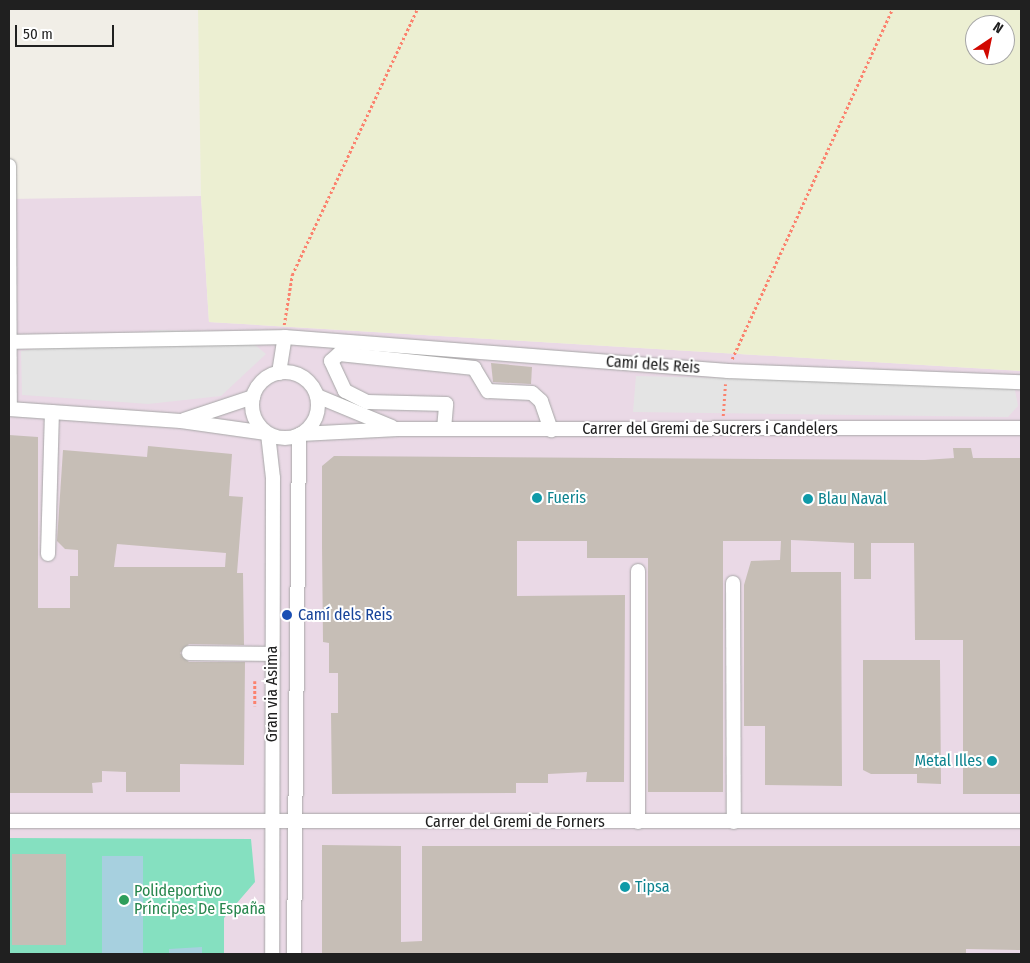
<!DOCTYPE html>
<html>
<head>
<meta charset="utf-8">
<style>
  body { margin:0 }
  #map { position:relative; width:1030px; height:963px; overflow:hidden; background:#f1eee7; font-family:"Fira Sans Condensed",sans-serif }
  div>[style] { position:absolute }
  .industrial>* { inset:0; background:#ead9e6 }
  .farmland>* { inset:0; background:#ecefd2 }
  .pitch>* { inset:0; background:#85e0c0 }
  .parking>* { inset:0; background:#e4e4e4 }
  .water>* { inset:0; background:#a7d0df; transform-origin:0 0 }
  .building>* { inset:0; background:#c6beb6; transform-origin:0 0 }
  .path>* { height:2.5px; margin-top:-1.25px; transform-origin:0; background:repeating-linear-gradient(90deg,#fb826e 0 2.5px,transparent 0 5px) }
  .roads { filter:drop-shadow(0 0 1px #a7a7a7) drop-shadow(0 0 1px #a7a7a7) }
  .minor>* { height:14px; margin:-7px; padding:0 7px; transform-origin:7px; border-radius:7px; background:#fff }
  .minor>.ring { margin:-7px; padding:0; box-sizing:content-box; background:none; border:14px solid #fff; border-radius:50% }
  .dots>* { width:14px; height:14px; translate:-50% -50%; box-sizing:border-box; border:2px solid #fff; border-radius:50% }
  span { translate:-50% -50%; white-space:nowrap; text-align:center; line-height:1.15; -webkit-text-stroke:4px #fff; paint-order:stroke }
  .street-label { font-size:16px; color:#202020 }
  .culture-label { font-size:16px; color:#0d838f }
  .left { translate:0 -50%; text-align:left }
  .right { translate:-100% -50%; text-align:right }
  .transit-label { font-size:16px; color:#164399 }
  .leisure-label { font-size:16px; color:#27864d }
  .frame { position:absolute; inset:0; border:10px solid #202020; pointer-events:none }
  .north { position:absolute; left:965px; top:15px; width:50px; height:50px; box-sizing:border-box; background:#fff; border:1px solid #a6a6a6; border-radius:50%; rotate:34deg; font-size:14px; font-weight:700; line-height:20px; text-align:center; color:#202020 }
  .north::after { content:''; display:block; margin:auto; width:18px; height:22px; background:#d10800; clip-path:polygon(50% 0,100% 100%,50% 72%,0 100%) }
  .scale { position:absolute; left:15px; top:25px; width:99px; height:22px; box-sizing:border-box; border:2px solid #202020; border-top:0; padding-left:6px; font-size:15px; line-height:18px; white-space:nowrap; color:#202020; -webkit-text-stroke:4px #fff; paint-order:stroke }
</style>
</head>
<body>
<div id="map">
  <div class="industrial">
    <i style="clip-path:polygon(201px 196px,209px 322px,1021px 371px,1021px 954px,9px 954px,9px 199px)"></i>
  </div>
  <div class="farmland">
    <i style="clip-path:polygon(evenodd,198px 9px,1021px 9px,1021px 371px,209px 322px,201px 196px,198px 9px,975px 25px,1005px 25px,1005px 55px,975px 55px,975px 25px)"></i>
  </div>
  <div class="pitch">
    <i style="clip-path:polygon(9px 838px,251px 839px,255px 882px,224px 918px,224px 954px,9px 954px)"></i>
  </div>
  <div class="parking">
    <i style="clip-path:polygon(160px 330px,241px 333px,266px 354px,221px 396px,148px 404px,22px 395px,21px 351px)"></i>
    <i style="clip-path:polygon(636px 376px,1014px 385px,1018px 406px,1008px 417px,633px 412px)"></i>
  </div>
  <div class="water">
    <i style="left:102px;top:856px;width:41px;height:98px"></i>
    <i style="clip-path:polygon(202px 947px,202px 954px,169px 954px,169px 949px)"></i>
  </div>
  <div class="building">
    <i style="clip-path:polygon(491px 363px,532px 367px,531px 384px,493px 382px)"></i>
    <i style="clip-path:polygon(evenodd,9px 435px,38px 437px,38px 608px,70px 608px,70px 576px,78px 576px,78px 550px,65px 549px,57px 541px,63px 450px,147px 457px,148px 446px,232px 454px,229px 496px,243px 497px,237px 573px,243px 573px,244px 645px,189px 644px,180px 653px,189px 662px,245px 662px,244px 765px,180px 764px,180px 792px,126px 792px,126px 772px,102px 771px,102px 782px,92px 783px,93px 793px,9px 793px,9px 435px,117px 544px,226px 553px,225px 567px,114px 567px,117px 544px)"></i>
    <i style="clip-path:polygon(953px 448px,971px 448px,973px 458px,1021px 458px,1021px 794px,963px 794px,963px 640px,915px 640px,914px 543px,871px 543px,871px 579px,854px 579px,854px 543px,791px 540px,791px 572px,841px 572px,842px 786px,765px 785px,765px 726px,744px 726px,744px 585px,751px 561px,780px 560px,781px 541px,723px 541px,723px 792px,648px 792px,648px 558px,587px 558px,587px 541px,517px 541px,517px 596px,625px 595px,624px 782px,586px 782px,587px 772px,548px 774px,548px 783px,516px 783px,516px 793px,332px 794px,331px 713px,338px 713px,338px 673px,329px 673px,329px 643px,323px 642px,322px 546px,322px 466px,334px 456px,925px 460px,954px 458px)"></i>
    <i style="clip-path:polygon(863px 660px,940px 660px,941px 784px,917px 783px,917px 774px,871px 774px,863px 770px)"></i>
    <i style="clip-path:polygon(322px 845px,401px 846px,401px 942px,422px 941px,422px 846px,1021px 846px,1021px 950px,966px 949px,966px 954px,322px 954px)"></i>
    <i style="left:12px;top:854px;width:54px;height:91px"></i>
  </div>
  <div class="path">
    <i style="left:284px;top:325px;width:51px;rotate:-80.9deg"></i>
    <i style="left:292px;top:275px;width:294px;rotate:-64.8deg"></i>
    <i style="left:732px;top:359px;width:385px;rotate:-65.4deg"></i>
    <i style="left:723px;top:416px;width:32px;rotate:-86deg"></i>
    <i style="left:255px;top:681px;width:25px;rotate:90deg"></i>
  </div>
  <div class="roads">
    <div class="minor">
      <i style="left:9px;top:166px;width:243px;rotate:89.8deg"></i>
      <i style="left:9px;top:342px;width:276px;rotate:-1deg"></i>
      <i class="ring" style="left:252px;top:372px;width:52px;height:52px"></i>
      <i style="left:279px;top:373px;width:36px;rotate:-81deg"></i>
      <i style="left:285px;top:337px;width:444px;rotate:4.4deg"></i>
      <i style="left:728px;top:371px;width:293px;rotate:2.2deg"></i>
      <i style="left:317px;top:396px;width:81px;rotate:22.5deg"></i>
      <i style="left:9px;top:409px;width:172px;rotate:4deg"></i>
      <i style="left:181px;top:421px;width:86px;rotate:8deg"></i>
      <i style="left:184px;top:420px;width:73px;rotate:-18.4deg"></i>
      <i style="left:444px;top:429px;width:25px;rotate:-85deg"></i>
      <i style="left:446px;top:404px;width:79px;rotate:-178.5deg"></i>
      <i style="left:367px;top:402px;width:25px;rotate:-153deg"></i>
      <i style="left:345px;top:391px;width:33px;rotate:-115deg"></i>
      <i style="left:331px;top:361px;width:11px;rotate:-41deg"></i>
      <i style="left:339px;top:354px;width:136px;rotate:5.9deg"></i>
      <i style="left:474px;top:368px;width:27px;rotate:59deg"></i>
      <i style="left:488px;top:391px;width:44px;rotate:2.6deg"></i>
      <i style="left:532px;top:393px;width:12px;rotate:42deg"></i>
      <i style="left:541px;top:401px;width:31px;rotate:71deg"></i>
      <i style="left:268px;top:434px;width:44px;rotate:83.5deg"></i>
      <i style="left:273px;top:478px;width:476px;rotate:90.1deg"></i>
      <i style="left:301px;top:434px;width:97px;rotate:-3deg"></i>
      <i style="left:398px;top:429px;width:623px;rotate:-0.09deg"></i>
      <i style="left:48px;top:554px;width:142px;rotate:-88.4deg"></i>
      <i style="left:733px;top:583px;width:239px;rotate:89.8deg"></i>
      <i style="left:189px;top:653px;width:84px;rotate:0.7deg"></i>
      <i style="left:9px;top:821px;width:1012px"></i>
      <i style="left:638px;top:822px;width:251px;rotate:-90deg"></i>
      <i style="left:294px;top:954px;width:519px;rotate:-89.45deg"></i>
    </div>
  </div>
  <div class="dots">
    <i style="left:537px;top:498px;background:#0f9aa8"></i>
    <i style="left:808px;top:499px;background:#0f9aa8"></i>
    <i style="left:287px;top:615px;background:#1a4fb4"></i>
    <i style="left:992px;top:761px;background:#0f9aa8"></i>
    <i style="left:625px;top:887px;background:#0f9aa8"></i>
    <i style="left:124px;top:900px;background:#2e9e5b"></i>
  </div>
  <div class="street-label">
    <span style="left:653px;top:365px;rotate:4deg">Camí dels Reis</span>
    <span style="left:710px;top:429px">Carrer del Gremi de Sucrers i Candelers</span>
    <span style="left:272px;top:694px;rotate:-90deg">Gran via Asima</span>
    <span style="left:515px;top:822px">Carrer del Gremi de Forners</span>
  </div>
  <div class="culture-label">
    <span class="left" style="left:547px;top:498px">Fueris</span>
    <span class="left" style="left:818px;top:499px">Blau Naval</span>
    <span class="right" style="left:982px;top:761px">Metal Illes</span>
    <span class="left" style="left:635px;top:887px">Tipsa</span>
  </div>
  <div class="transit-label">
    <span class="left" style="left:298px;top:615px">Camí dels Reis</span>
  </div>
  <div class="leisure-label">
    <span class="left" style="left:134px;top:900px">Polideportivo<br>Príncipes De España</span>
  </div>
  <div class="frame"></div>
  <div class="north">N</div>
  <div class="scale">50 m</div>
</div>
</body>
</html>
